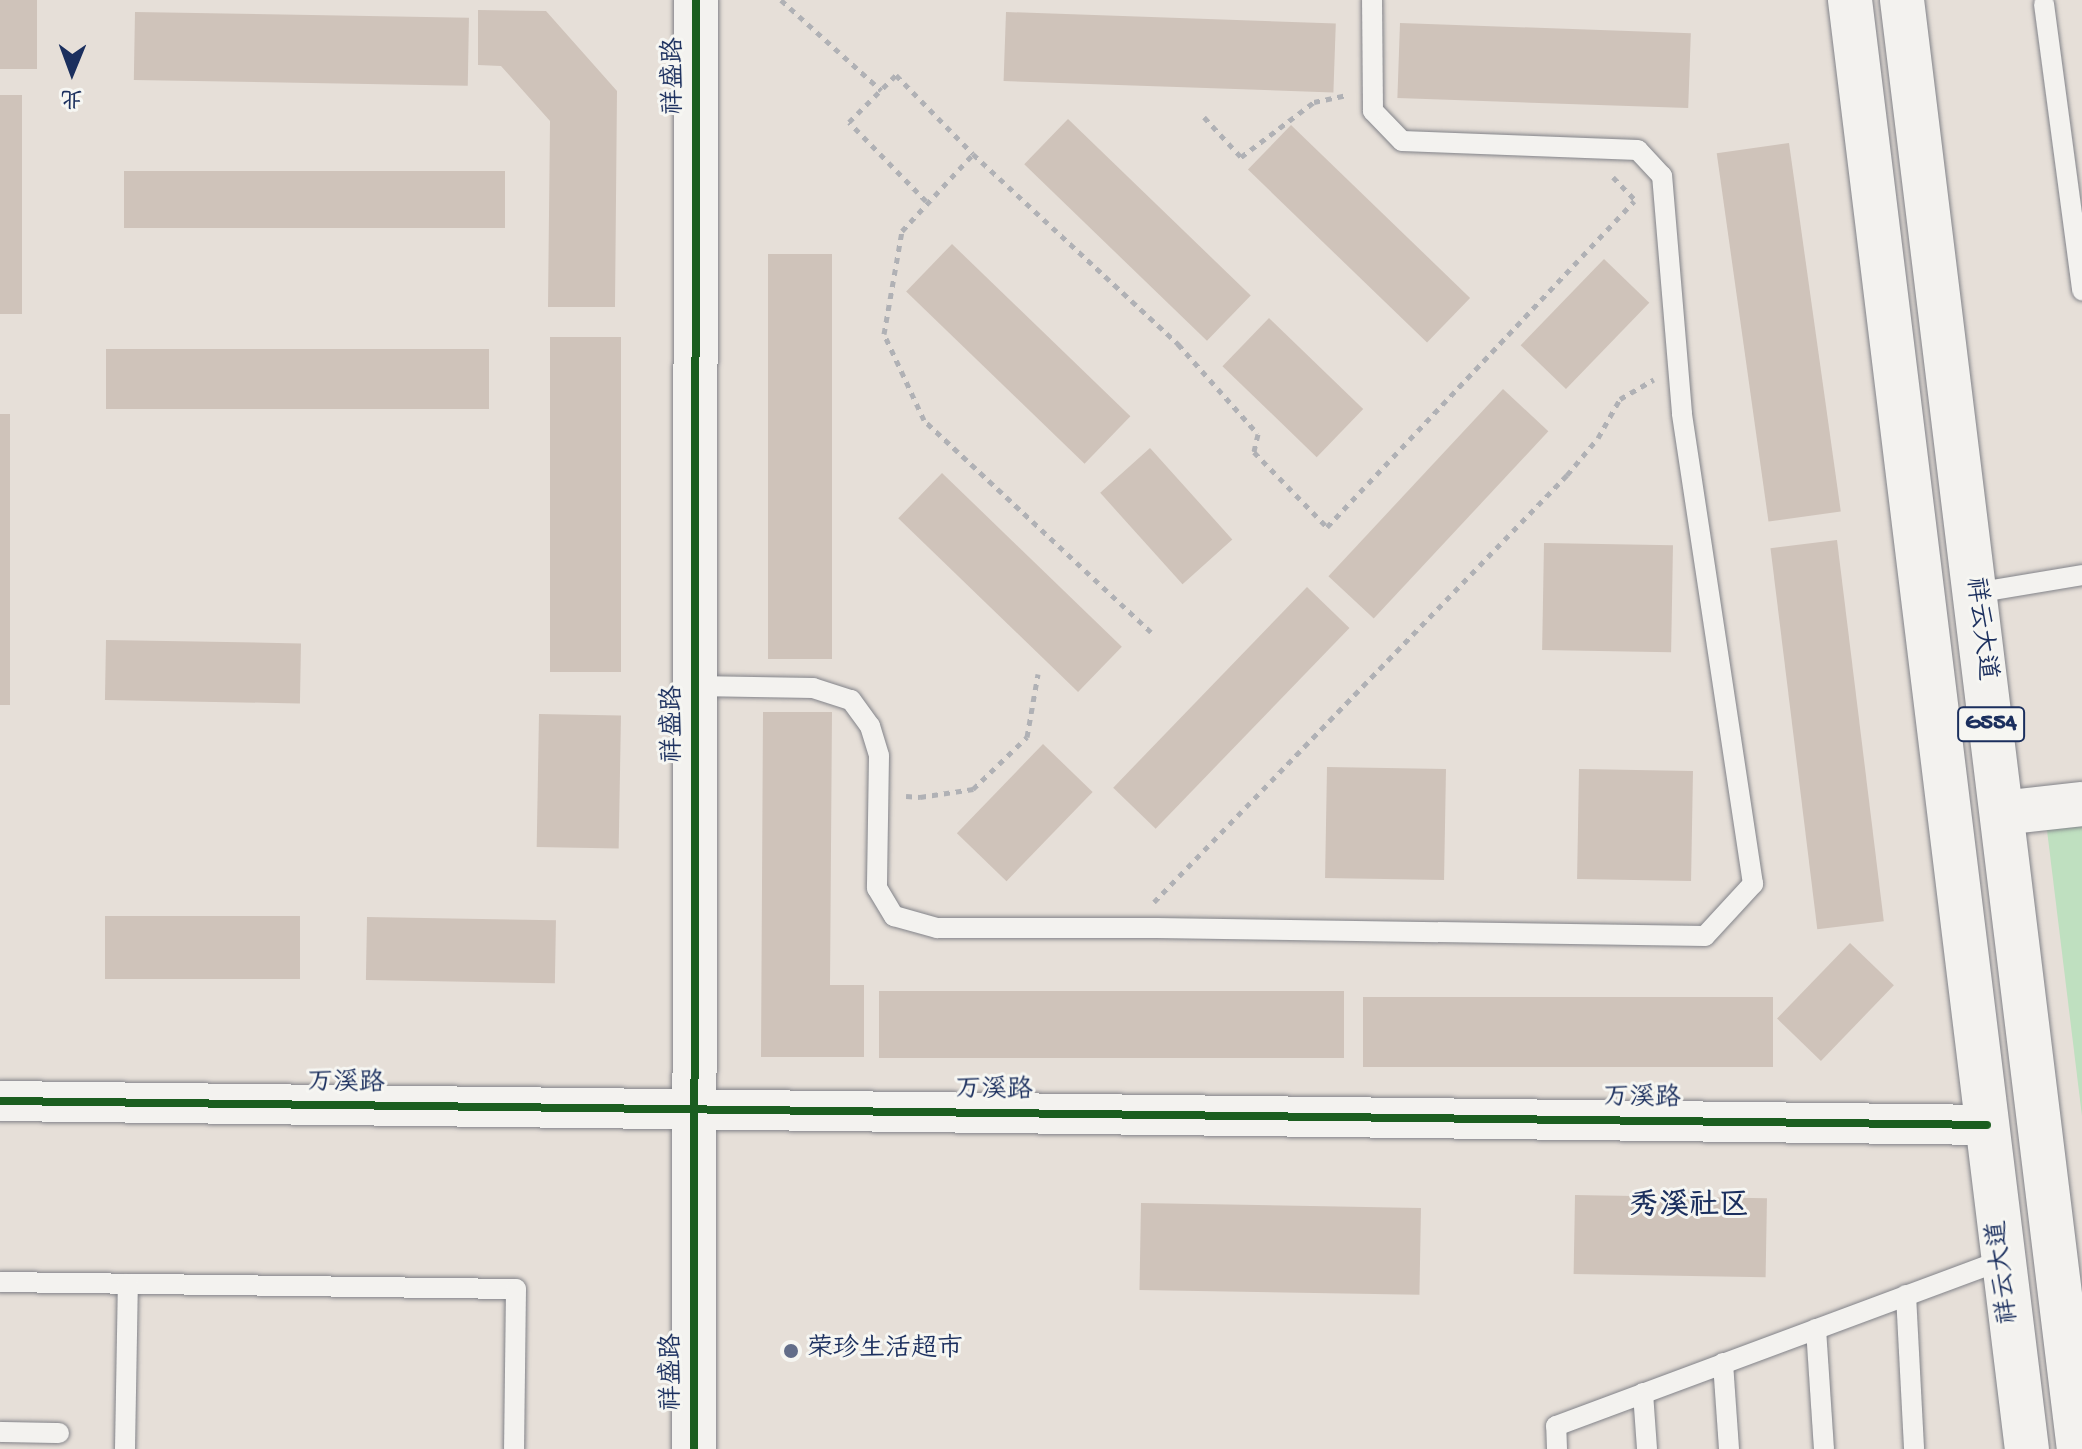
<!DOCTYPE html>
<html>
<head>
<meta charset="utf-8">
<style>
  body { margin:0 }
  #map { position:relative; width:2082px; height:1449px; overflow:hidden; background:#e6dfd8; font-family:"Gochi Hand","LXGW WenKai TC",sans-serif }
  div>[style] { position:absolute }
  .green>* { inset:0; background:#bfe0c0 }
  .building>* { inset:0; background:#cfc3ba; transform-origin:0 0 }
  .path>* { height:5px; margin-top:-2.5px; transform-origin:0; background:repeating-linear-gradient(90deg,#b0b1b5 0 6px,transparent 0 12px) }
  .roads { filter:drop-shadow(0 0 2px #828389) drop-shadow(0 0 2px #828389) }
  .service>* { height:20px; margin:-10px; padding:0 10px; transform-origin:10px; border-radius:10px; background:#f3f2ef }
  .minor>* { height:40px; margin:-20px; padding:0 20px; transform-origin:20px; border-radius:20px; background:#f3f2ef }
  .tertiary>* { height:44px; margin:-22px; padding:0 22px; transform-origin:22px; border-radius:22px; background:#f3f2ef }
  .trunk>* { height:44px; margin:-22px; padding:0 22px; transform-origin:22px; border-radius:22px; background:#f3f2ef }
  .cycleway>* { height:8px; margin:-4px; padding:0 4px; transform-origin:4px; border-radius:4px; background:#1b5e20 }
  .dots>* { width:22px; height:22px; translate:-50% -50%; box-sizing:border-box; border:4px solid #f6f6f2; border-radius:50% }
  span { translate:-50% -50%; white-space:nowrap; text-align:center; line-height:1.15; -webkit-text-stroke:6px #f6f6f2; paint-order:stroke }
  .shield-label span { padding:2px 6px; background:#f6f6f2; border:2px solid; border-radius:6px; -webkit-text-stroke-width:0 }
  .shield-label { font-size:24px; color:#1b2f5e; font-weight:700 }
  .street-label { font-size:26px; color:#1b2f5e }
  .poi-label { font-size:26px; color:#1b2f5e }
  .left { translate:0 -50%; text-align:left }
  .quarter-label { font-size:30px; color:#1b2f5e; font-weight:700 }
  .north { position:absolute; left:32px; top:32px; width:80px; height:80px; -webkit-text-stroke:6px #f6f6f2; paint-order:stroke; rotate:181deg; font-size:22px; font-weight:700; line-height:32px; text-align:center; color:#1b2f5e }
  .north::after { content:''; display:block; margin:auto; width:28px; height:36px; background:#1b2f5e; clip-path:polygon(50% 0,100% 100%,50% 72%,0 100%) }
</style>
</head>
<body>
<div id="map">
  <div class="green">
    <i style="clip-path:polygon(2082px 817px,2082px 1116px,2046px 822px)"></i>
  </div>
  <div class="building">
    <i style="left:0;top:0;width:37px;height:69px"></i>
    <i style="clip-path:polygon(478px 10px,546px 11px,617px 91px,615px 307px,548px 307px,550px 121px,501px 66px,478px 65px)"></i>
    <i style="left:135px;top:12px;width:334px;height:68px;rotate:1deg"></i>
    <i style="left:1006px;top:12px;width:330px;height:69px;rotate:2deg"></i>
    <i style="left:1400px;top:23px;width:291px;height:75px;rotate:2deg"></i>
    <i style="left:0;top:95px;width:22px;height:219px"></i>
    <i style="left:1068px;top:119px;width:254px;height:63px;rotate:44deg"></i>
    <i style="left:1291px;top:125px;width:249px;height:62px;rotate:44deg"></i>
    <i style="left:1789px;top:143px;width:372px;height:73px;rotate:82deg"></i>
    <i style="left:124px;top:171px;width:381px;height:57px"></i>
    <i style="left:952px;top:244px;width:248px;height:66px;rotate:44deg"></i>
    <i style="left:768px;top:254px;width:64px;height:405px"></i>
    <i style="left:1604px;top:259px;width:63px;height:120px;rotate:44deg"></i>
    <i style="left:1269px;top:318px;width:131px;height:67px;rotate:44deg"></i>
    <i style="left:550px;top:337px;width:71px;height:335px"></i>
    <i style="left:106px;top:349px;width:383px;height:60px"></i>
    <i style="left:1503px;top:389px;width:62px;height:256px;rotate:43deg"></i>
    <i style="left:0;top:414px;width:10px;height:291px"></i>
    <i style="left:1150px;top:448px;width:123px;height:67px;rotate:48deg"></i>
    <i style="left:942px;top:473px;width:250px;height:63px;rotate:44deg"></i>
    <i style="left:1837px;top:540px;width:384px;height:67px;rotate:83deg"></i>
    <i style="left:1544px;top:543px;width:129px;height:107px;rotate:1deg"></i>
    <i style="left:1307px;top:587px;width:59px;height:279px;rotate:44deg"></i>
    <i style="left:106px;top:640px;width:195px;height:60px;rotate:1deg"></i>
    <i style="clip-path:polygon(763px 712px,832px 712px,830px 985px,864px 985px,864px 1057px,761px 1057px)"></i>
    <i style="left:539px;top:714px;width:82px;height:133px;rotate:1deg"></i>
    <i style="left:1043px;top:744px;width:69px;height:124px;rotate:44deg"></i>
    <i style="left:1327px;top:767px;width:119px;height:111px;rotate:1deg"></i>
    <i style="left:1579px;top:769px;width:114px;height:110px;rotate:1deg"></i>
    <i style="left:105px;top:916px;width:195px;height:63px"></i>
    <i style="left:367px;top:917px;width:189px;height:63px;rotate:1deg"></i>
    <i style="left:1850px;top:943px;width:61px;height:105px;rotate:44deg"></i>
    <i style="left:879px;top:991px;width:465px;height:67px"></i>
    <i style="left:1363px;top:997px;width:410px;height:70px"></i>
    <i style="left:1575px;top:1195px;width:192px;height:79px;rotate:1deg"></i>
    <i style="left:1141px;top:1203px;width:280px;height:87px;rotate:1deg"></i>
  </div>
  <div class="path">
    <i style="left:781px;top:0;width:135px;rotate:42deg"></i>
    <i style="left:1204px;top:117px;width:54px;rotate:47.2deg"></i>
    <i style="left:1241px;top:157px;width:91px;rotate:-37deg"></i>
    <i style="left:1314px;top:102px;width:35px;rotate:-12deg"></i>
    <i style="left:1613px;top:177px;width:33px;rotate:46deg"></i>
    <i style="left:926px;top:201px;width:110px;rotate:-134.3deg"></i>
    <i style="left:849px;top:122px;width:66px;rotate:-45deg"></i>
    <i style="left:896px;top:75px;width:110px;rotate:45.7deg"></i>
    <i style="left:1151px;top:632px;width:311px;rotate:-137deg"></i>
    <i style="left:924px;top:420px;width:95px;rotate:-114.9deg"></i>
    <i style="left:884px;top:334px;width:105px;rotate:-80.1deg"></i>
    <i style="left:902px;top:231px;width:105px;rotate:-47.3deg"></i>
    <i style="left:973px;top:154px;width:280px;rotate:42.8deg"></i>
    <i style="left:1178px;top:344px;width:120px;rotate:48.4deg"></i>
    <i style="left:1258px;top:434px;width:18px;rotate:103deg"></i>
    <i style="left:1254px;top:452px;width:105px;rotate:45.8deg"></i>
    <i style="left:1327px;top:527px;width:448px;rotate:-46.7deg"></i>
    <i style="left:906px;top:796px;width:14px;rotate:4deg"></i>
    <i style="left:920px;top:797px;width:54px;rotate:-8.6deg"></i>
    <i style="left:973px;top:789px;width:75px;rotate:-43.9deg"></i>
    <i style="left:1027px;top:737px;width:64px;rotate:-80.1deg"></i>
    <i style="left:1154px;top:902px;width:594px;rotate:-45.95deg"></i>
    <i style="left:1567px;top:475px;width:48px;rotate:-50deg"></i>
    <i style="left:1598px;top:438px;width:45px;rotate:-60.6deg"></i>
    <i style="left:1620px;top:399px;width:39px;rotate:-30deg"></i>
  </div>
  <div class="roads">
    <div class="service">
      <i style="left:2044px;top:4px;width:289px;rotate:82.4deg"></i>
      <i style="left:1975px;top:593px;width:109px;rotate:-9.5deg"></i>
      <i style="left:695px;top:686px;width:118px;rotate:1deg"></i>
      <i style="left:813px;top:688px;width:40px;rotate:18deg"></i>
      <i style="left:851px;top:700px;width:32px;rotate:54deg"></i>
      <i style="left:870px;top:726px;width:31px;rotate:73deg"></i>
      <i style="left:879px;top:756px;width:132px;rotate:90.9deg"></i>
      <i style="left:877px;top:888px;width:33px;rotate:59deg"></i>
      <i style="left:894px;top:916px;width:45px;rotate:15.6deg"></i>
      <i style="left:937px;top:928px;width:220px"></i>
      <i style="left:1157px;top:928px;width:548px;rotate:0.84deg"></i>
      <i style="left:1705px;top:936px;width:71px;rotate:-47.3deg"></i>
      <i style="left:1753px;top:884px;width:476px;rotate:-98.6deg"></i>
      <i style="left:1682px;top:413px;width:238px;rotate:-94.8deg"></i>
      <i style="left:1662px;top:176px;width:35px;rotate:-133deg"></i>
      <i style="left:1638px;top:150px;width:236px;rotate:-177.8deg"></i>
      <i style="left:1402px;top:141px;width:42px;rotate:-134deg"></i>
      <i style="left:1373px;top:111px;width:111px;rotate:-90.5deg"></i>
      <i style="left:0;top:1282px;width:516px;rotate:0.78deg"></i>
      <i style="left:516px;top:1289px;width:160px;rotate:90.7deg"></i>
      <i style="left:1906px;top:1295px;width:154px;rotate:87deg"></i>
      <i style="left:1816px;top:1329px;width:120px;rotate:86.2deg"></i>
      <i style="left:1723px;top:1363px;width:86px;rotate:86deg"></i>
      <i style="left:1643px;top:1393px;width:56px;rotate:85.9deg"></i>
      <i style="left:0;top:1432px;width:59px;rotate:1deg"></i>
      <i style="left:125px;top:1449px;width:165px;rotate:-89deg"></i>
      <i style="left:1557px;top:1449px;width:23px;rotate:-92deg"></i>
      <i style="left:1556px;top:1426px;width:478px;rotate:-20.4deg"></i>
    </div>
    <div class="minor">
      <i style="left:0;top:1101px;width:1987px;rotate:0.69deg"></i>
    </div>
    <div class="tertiary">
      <i style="left:2002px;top:813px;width:81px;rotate:-6.4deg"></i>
      <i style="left:694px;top:1449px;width:1449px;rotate:-89.92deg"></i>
    </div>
    <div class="trunk">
      <i style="left:1850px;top:0;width:1460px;rotate:83.04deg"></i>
      <i style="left:1902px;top:0;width:1460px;rotate:83.04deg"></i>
    </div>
  </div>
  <div class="cycleway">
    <i style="left:0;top:1101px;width:1987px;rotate:0.69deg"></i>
    <i style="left:694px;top:1449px;width:1449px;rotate:-89.92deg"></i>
  </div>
  <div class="dots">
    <i style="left:791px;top:1351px;background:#626d89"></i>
  </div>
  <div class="shield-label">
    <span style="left:1991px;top:724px">G554</span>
  </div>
  <div class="street-label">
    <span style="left:676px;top:76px;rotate:-90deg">祥盛路</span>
    <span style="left:1979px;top:629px;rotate:83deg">祥云大道</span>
    <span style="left:675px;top:724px;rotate:-90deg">祥盛路</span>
    <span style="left:346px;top:1085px;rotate:1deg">万溪路</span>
    <span style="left:994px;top:1092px;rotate:1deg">万溪路</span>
    <span style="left:1642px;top:1100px;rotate:1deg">万溪路</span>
    <span style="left:2005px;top:1272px;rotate:-97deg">祥云大道</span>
    <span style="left:674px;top:1372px;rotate:-90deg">祥盛路</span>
  </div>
  <div class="poi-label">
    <span class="left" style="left:807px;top:1351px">荣珍生活超市</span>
  </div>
  <div class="quarter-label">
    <span style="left:1689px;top:1208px">秀溪社区</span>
  </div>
  <div class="north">北</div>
</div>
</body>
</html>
